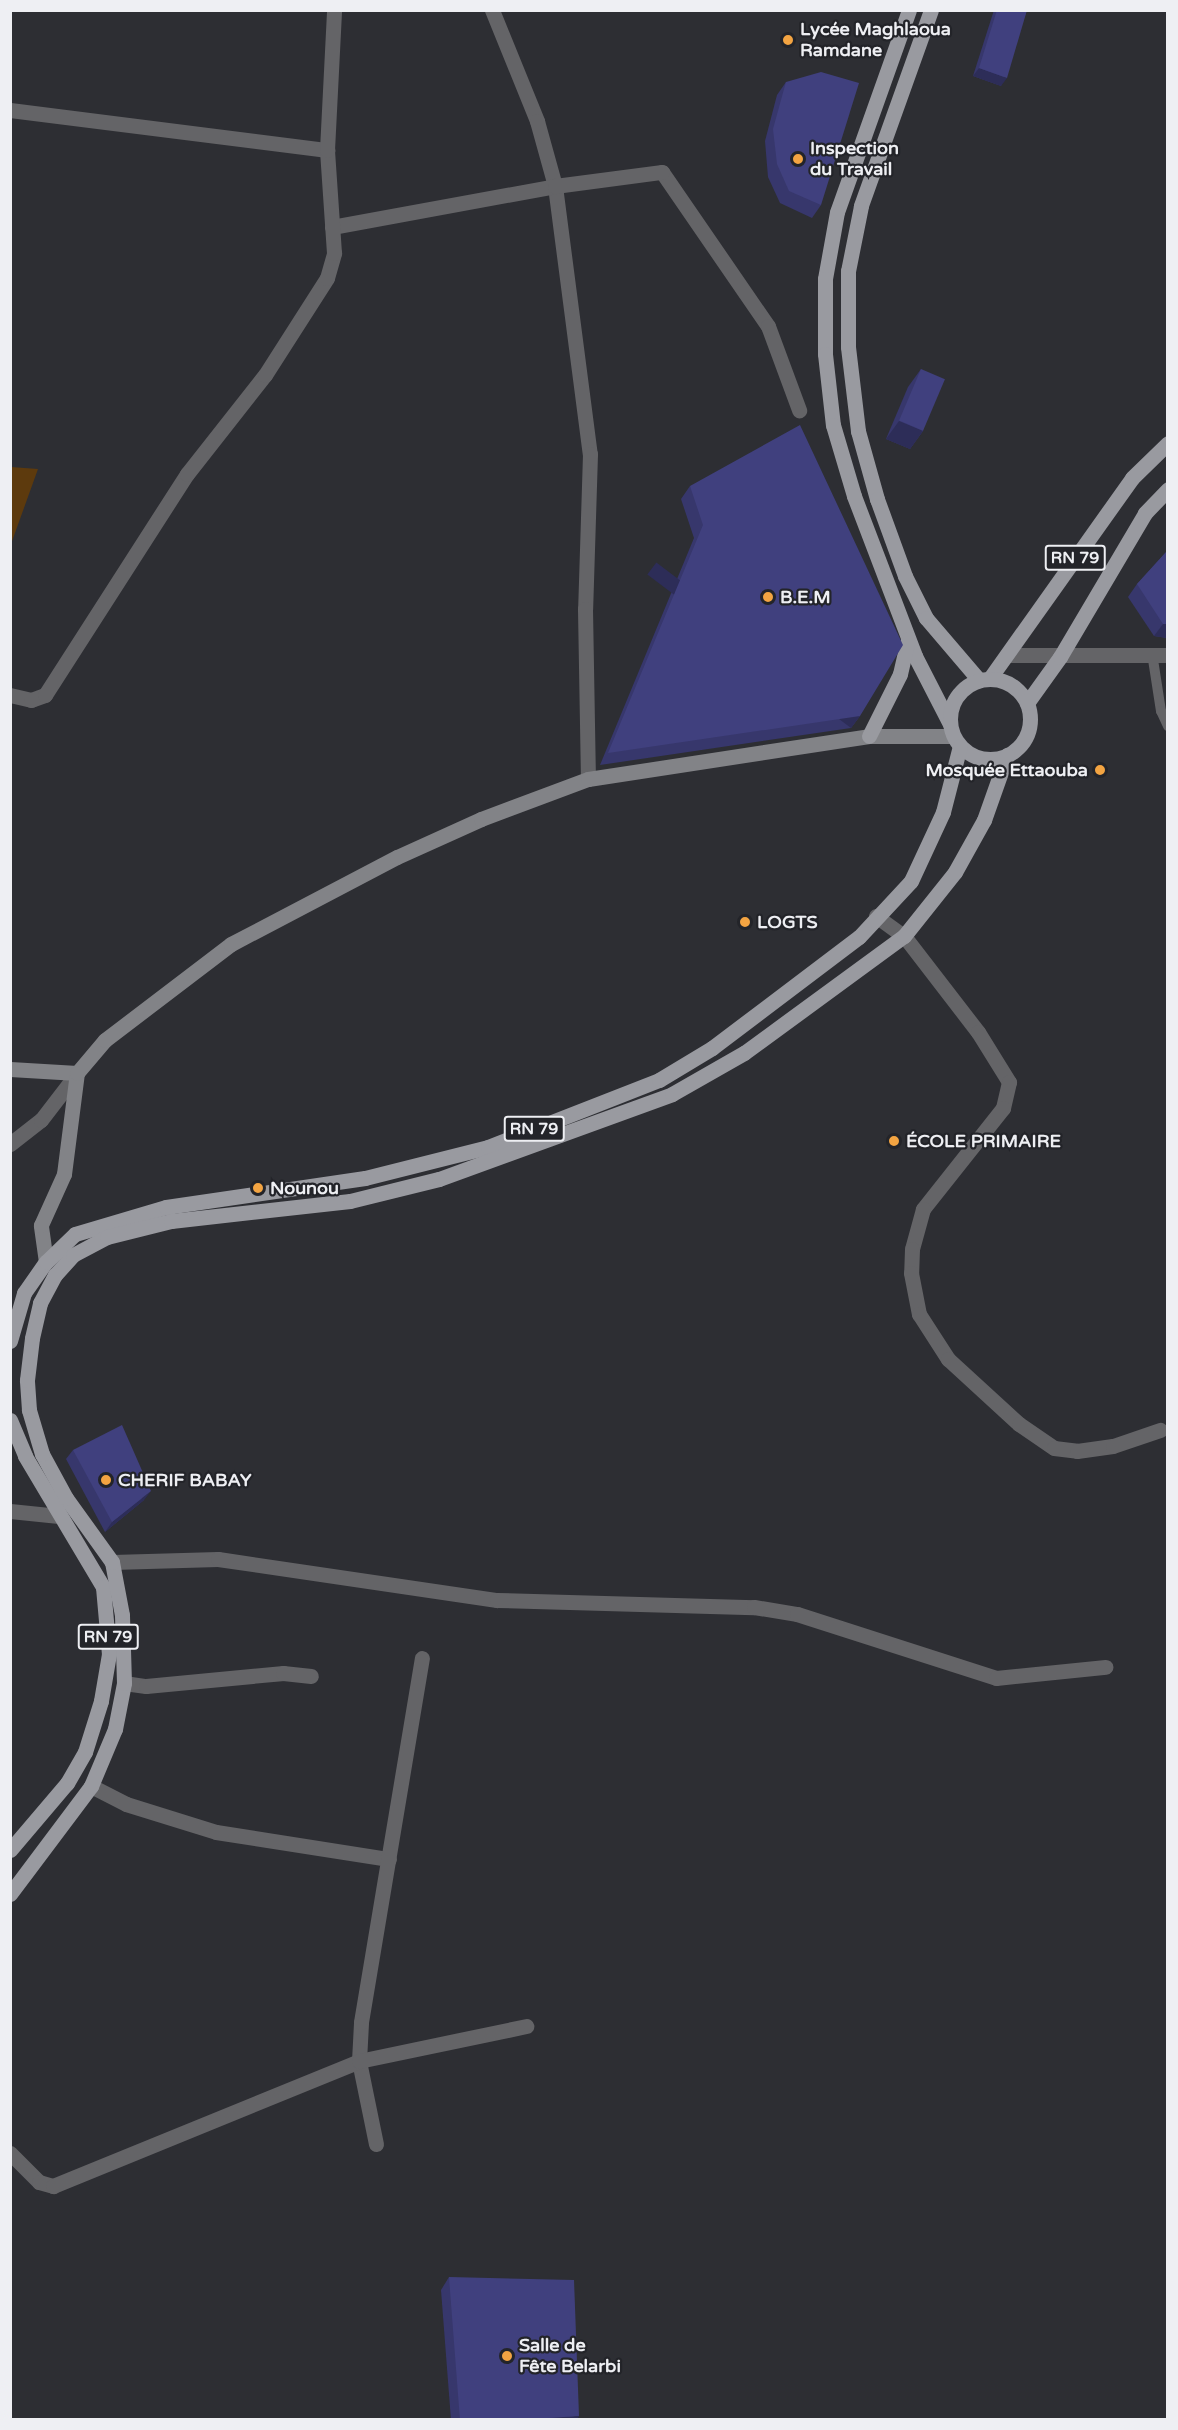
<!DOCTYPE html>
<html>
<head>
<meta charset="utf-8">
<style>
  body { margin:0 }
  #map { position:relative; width:1178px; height:2430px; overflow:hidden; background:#2d2e33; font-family:"Varela Round",sans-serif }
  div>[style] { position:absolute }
  .green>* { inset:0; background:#5d3a0d }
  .service>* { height:10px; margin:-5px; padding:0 5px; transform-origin:5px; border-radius:5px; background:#646467 }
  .pedestrian>* { height:15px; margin:-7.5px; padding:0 7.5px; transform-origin:7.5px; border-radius:7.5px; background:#646467 }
  .minor>* { height:15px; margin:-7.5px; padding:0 7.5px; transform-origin:7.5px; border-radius:7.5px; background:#646467 }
  .tertiary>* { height:15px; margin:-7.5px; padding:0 7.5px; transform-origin:7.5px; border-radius:7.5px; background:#646467 }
  .secondary>* { height:15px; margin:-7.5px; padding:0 7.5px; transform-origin:7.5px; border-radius:7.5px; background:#828387 }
  .primary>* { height:15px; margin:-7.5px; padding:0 7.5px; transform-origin:7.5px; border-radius:7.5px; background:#999aa0 }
  .primary>.ring { margin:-7.5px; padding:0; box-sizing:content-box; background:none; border:15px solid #999aa0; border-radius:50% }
  .wall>* { inset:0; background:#37376c }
  .shaded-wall>* { inset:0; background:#2d2d58; transform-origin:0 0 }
  .building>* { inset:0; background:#40407e; transform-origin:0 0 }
  .dots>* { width:16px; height:16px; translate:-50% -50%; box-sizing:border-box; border:3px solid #232429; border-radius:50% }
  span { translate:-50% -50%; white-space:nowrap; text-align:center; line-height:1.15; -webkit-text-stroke:4.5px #232429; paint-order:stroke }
  .shield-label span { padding:2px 4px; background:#232429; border:2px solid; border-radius:4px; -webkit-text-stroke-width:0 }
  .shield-label { font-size:16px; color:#eeeff3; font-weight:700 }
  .poi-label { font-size:18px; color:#eeeff3; font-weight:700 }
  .left { translate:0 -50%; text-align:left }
  .right { translate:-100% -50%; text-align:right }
  .frame { position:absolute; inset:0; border:12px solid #eeeff3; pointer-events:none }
</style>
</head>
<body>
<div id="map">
  <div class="green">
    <i style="clip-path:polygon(11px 467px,38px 469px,11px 544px,10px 467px)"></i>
  </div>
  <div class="service">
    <i style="left:1152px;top:653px;width:59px;rotate:81.2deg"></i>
    <i style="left:1161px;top:711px;width:17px;rotate:65deg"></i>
  </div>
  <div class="pedestrian">
    <i style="left:662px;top:172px;width:187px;rotate:55.5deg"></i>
    <i style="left:768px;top:326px;width:90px;rotate:69.7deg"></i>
  </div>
  <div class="minor">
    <i style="left:492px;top:10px;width:120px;rotate:67.9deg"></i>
    <i style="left:537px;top:121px;width:67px;rotate:74.5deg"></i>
    <i style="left:555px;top:186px;width:270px;rotate:82.6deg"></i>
    <i style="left:590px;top:454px;width:155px;rotate:91.8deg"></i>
    <i style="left:585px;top:609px;width:170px;rotate:89deg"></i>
    <i style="left:10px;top:110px;width:320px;rotate:7.2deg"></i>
    <i style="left:332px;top:227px;width:227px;rotate:-10.4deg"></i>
    <i style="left:555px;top:186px;width:108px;rotate:-7.5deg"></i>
    <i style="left:1007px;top:655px;width:161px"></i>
    <i style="left:10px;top:695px;width:22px;rotate:13deg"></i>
    <i style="left:31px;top:700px;width:15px;rotate:-20deg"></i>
    <i style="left:45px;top:695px;width:263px;rotate:-57.3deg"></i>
    <i style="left:187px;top:474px;width:126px;rotate:-51.8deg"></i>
    <i style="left:265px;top:375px;width:115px;rotate:-57.4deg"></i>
    <i style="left:327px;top:278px;width:26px;rotate:-74deg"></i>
    <i style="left:334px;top:253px;width:103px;rotate:-93.9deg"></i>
    <i style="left:327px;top:150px;width:140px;rotate:-87.1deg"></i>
    <i style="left:876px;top:916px;width:34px;rotate:36deg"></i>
    <i style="left:904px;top:936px;width:121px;rotate:52.4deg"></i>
    <i style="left:978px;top:1032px;width:59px;rotate:58.2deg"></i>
    <i style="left:1009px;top:1082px;width:27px;rotate:103deg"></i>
    <i style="left:1003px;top:1108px;width:129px;rotate:128.4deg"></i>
    <i style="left:923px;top:1209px;width:41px;rotate:105.4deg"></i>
    <i style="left:912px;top:1249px;width:24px;rotate:92deg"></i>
    <i style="left:911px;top:1273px;width:42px;rotate:79deg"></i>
    <i style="left:919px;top:1314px;width:54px;rotate:57.2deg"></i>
    <i style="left:948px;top:1359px;width:96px;rotate:42.5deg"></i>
    <i style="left:1019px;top:1424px;width:42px;rotate:34.4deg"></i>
    <i style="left:1054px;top:1448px;width:23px;rotate:7deg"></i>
    <i style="left:1077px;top:1451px;width:36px;rotate:-8deg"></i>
    <i style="left:1113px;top:1446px;width:50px;rotate:-18.8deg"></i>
    <i style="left:10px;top:1144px;width:39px;rotate:-38deg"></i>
    <i style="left:41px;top:1120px;width:59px;rotate:-52.5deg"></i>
    <i style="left:112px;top:1562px;width:106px;rotate:-1.6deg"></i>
    <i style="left:218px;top:1559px;width:282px;rotate:8.4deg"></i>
    <i style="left:497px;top:1600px;width:257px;rotate:1.6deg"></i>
    <i style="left:754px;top:1607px;width:44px;rotate:9.2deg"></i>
    <i style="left:797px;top:1614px;width:209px;rotate:17.8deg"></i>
    <i style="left:996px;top:1678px;width:110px;rotate:-5.8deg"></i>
    <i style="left:124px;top:1683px;width:22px;rotate:8deg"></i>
    <i style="left:146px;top:1686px;width:138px;rotate:-5.4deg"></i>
    <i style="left:283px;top:1673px;width:28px;rotate:6deg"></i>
    <i style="left:91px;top:1786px;width:39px;rotate:27deg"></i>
    <i style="left:126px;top:1804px;width:94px;rotate:17.3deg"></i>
    <i style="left:216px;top:1832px;width:175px;rotate:8.9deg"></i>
    <i style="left:376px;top:2144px;width:85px;rotate:-101.6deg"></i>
    <i style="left:359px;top:2061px;width:39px;rotate:-87deg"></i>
    <i style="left:361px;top:2022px;width:369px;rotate:-80.5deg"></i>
    <i style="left:10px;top:2153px;width:41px;rotate:45deg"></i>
    <i style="left:39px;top:2182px;width:15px;rotate:16deg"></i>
    <i style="left:53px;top:2186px;width:331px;rotate:-22.2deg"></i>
    <i style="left:359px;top:2061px;width:171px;rotate:-11.8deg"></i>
  </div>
  <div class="tertiary">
    <i style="left:10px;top:1511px;width:49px;rotate:5.8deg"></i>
  </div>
  <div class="secondary">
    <i style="left:10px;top:1069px;width:67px;rotate:3.4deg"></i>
    <i style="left:46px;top:1262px;width:37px;rotate:-98deg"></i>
    <i style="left:41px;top:1225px;width:56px;rotate:-65.7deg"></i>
    <i style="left:64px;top:1174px;width:102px;rotate:-82.7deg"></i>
    <i style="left:77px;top:1073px;width:43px;rotate:-49.7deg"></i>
    <i style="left:105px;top:1040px;width:158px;rotate:-37.3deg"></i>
    <i style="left:231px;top:944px;width:187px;rotate:-27.7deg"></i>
    <i style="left:397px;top:857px;width:92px;rotate:-24.3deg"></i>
    <i style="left:481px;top:819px;width:114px;rotate:-20.5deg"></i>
    <i style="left:588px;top:779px;width:284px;rotate:-8.7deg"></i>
    <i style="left:869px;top:736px;width:84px"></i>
  </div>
  <div class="primary">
    <i style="left:909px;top:10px;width:214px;rotate:109.6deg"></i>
    <i style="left:837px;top:212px;width:68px;rotate:100.2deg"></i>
    <i style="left:825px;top:279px;width:75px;rotate:90deg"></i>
    <i style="left:825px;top:354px;width:71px;rotate:83.6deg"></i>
    <i style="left:833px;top:425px;width:74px;rotate:73.5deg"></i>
    <i style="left:854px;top:496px;width:171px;rotate:69.1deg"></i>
    <i style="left:915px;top:656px;width:76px;rotate:62.8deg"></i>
    <i style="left:931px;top:10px;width:208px;rotate:109.7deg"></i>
    <i style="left:861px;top:206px;width:66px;rotate:101.3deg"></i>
    <i style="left:848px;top:271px;width:76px;rotate:90deg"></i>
    <i style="left:848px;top:347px;width:85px;rotate:83.2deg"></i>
    <i style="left:858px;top:431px;width:71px;rotate:74.4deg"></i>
    <i style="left:877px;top:499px;width:82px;rotate:70deg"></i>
    <i style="left:905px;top:576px;width:47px;rotate:63.4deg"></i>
    <i style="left:926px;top:618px;width:82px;rotate:49.5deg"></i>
    <i style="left:990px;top:678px;width:245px;rotate:-54.6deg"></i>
    <i style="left:1132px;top:478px;width:50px;rotate:-44.2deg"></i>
    <i class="ring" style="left:950px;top:679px;width:65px;height:65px"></i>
    <i style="left:1027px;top:703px;width:57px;rotate:-54.3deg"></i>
    <i style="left:1060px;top:657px;width:167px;rotate:-59.4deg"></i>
    <i style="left:1145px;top:513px;width:33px;rotate:-46deg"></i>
    <i style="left:869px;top:736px;width:69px;rotate:-63.4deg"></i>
    <i style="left:900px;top:674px;width:36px;rotate:-77deg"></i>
    <i style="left:10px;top:1341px;width:50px;rotate:-73.7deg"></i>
    <i style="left:24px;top:1293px;width:38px;rotate:-55deg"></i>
    <i style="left:46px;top:1262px;width:40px;rotate:-44deg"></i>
    <i style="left:75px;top:1234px;width:95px;rotate:-16.5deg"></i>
    <i style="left:166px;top:1207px;width:201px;rotate:-8.3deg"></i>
    <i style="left:365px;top:1178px;width:127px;rotate:-14.1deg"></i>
    <i style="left:488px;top:1147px;width:184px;rotate:-21.4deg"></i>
    <i style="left:659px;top:1080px;width:62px;rotate:-31.1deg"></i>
    <i style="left:712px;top:1048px;width:184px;rotate:-37.1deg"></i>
    <i style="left:859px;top:937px;width:76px;rotate:-47.1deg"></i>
    <i style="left:911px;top:881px;width:76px;rotate:-65.1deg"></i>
    <i style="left:943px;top:812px;width:68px;rotate:-75.6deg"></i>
    <i style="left:10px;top:1420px;width:39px;rotate:67deg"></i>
    <i style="left:25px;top:1456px;width:152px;rotate:59.2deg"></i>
    <i style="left:103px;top:1587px;width:67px;rotate:84.9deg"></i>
    <i style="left:109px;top:1654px;width:48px;rotate:99.7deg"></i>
    <i style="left:101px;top:1701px;width:53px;rotate:107.4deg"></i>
    <i style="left:85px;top:1752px;width:36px;rotate:120deg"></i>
    <i style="left:67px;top:1783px;width:88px;rotate:130.4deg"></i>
    <i style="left:10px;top:1894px;width:135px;rotate:-53.1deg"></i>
    <i style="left:91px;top:1786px;width:62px;rotate:-67.2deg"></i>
    <i style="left:115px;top:1729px;width:47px;rotate:-78.9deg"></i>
    <i style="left:124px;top:1683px;width:68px;rotate:-91.7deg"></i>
    <i style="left:122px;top:1615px;width:54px;rotate:-100.7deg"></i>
    <i style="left:112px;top:1562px;width:79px;rotate:-125.7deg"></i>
    <i style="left:66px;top:1498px;width:50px;rotate:-118.6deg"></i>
    <i style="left:42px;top:1454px;width:46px;rotate:-106.5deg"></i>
    <i style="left:29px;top:1410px;width:30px;rotate:-94deg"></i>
    <i style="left:27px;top:1380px;width:42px;rotate:-83.2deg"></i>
    <i style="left:32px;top:1338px;width:36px;rotate:-77deg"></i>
    <i style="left:40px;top:1303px;width:32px;rotate:-62deg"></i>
    <i style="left:55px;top:1275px;width:27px;rotate:-48deg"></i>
    <i style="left:73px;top:1255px;width:38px;rotate:-28deg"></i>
    <i style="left:107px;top:1237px;width:66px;rotate:-14deg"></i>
    <i style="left:171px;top:1221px;width:180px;rotate:-6.4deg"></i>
    <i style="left:350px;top:1201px;width:92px;rotate:-13.9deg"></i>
    <i style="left:439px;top:1179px;width:248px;rotate:-20deg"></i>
    <i style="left:672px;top:1094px;width:83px;rotate:-29.7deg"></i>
    <i style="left:744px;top:1053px;width:198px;rotate:-36.2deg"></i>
    <i style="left:904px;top:936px;width:82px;rotate:-51.4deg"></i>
    <i style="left:955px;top:872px;width:60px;rotate:-60.9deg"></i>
    <i style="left:984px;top:820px;width:69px;rotate:-70.5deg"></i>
  </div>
  <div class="wall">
    <i style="clip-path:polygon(994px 10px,1027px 10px,1001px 86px,973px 76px)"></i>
    <i style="clip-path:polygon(786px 82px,821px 205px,812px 218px,780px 203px,768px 177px,765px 141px,777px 95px)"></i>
    <i style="clip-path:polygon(921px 369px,923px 431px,910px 449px,886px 439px,908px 387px)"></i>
    <i style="clip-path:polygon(690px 486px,860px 716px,851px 728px,600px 765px,694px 538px,681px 499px)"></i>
    <i style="clip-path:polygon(1167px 551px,1167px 638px,1154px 636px,1128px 597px,1137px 584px)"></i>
    <i style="clip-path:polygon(73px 1450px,144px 1500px,105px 1532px,66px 1459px)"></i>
    <i style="clip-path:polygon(449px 2277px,577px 2420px,451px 2420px,441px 2290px)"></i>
  </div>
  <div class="shaded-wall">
    <i style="clip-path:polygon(979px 68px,1007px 78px,1001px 86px,973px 76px)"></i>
    <i style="clip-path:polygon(899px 421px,923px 431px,910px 449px,886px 439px)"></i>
    <i style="clip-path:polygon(1163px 624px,1167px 624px,1167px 638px,1154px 636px)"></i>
    <i style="left:860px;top:716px;width:15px;height:255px;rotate:127deg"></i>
    <i style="clip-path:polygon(151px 1491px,144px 1500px,105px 1532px,112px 1522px)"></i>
    <i style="clip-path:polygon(579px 2416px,577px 2420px,518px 2420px)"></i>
  </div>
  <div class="building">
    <i style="clip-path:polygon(997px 10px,1027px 10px,1007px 78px,979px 68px)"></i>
    <i style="clip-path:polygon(821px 72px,859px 83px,821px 205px,789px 191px,777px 164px,773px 129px,786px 82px)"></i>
    <i style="left:921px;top:369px;width:26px;height:56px;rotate:23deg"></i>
    <i style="clip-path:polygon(800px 425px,903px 645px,860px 716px,608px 753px,703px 525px,690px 486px)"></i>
    <i style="clip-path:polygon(1167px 551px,1167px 624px,1163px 624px,1137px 584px)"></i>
    <i style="clip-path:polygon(122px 1425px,151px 1491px,112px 1522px,73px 1450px)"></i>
    <i style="clip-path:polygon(449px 2277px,574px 2280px,579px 2416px,518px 2420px,460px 2420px)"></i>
  </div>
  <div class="dots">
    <i style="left:788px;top:40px;background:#f3a442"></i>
    <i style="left:798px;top:159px;background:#f3a442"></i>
    <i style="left:768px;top:597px;background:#f3a442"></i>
    <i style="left:1100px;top:770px;background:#f3a442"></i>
    <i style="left:745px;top:922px;background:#f3a442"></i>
    <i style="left:894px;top:1141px;background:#f3a442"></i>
    <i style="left:258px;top:1188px;background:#f3a442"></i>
    <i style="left:106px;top:1480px;background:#f3a442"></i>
    <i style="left:507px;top:2356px;background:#f3a442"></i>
  </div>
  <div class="shield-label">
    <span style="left:1075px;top:558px">RN 79</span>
    <span style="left:534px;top:1129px">RN 79</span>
    <span style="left:108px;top:1637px">RN 79</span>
  </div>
  <div class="poi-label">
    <span class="left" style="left:800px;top:40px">Lycée Maghlaoua<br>Ramdane</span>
    <span class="left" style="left:810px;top:159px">Inspection<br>du Travail</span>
    <span class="left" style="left:780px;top:597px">B.E.M</span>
    <span class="right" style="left:1088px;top:770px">Mosquée Ettaouba</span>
    <span class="left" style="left:757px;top:922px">LOGTS</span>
    <span class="left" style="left:906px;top:1141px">ÉCOLE PRIMAIRE</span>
    <span class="left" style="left:270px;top:1188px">Nounou</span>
    <span class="left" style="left:118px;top:1480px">CHERIF BABAY</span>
    <span class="left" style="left:519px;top:2356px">Salle de<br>Fête Belarbi</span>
  </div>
  <div class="frame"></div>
</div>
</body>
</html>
